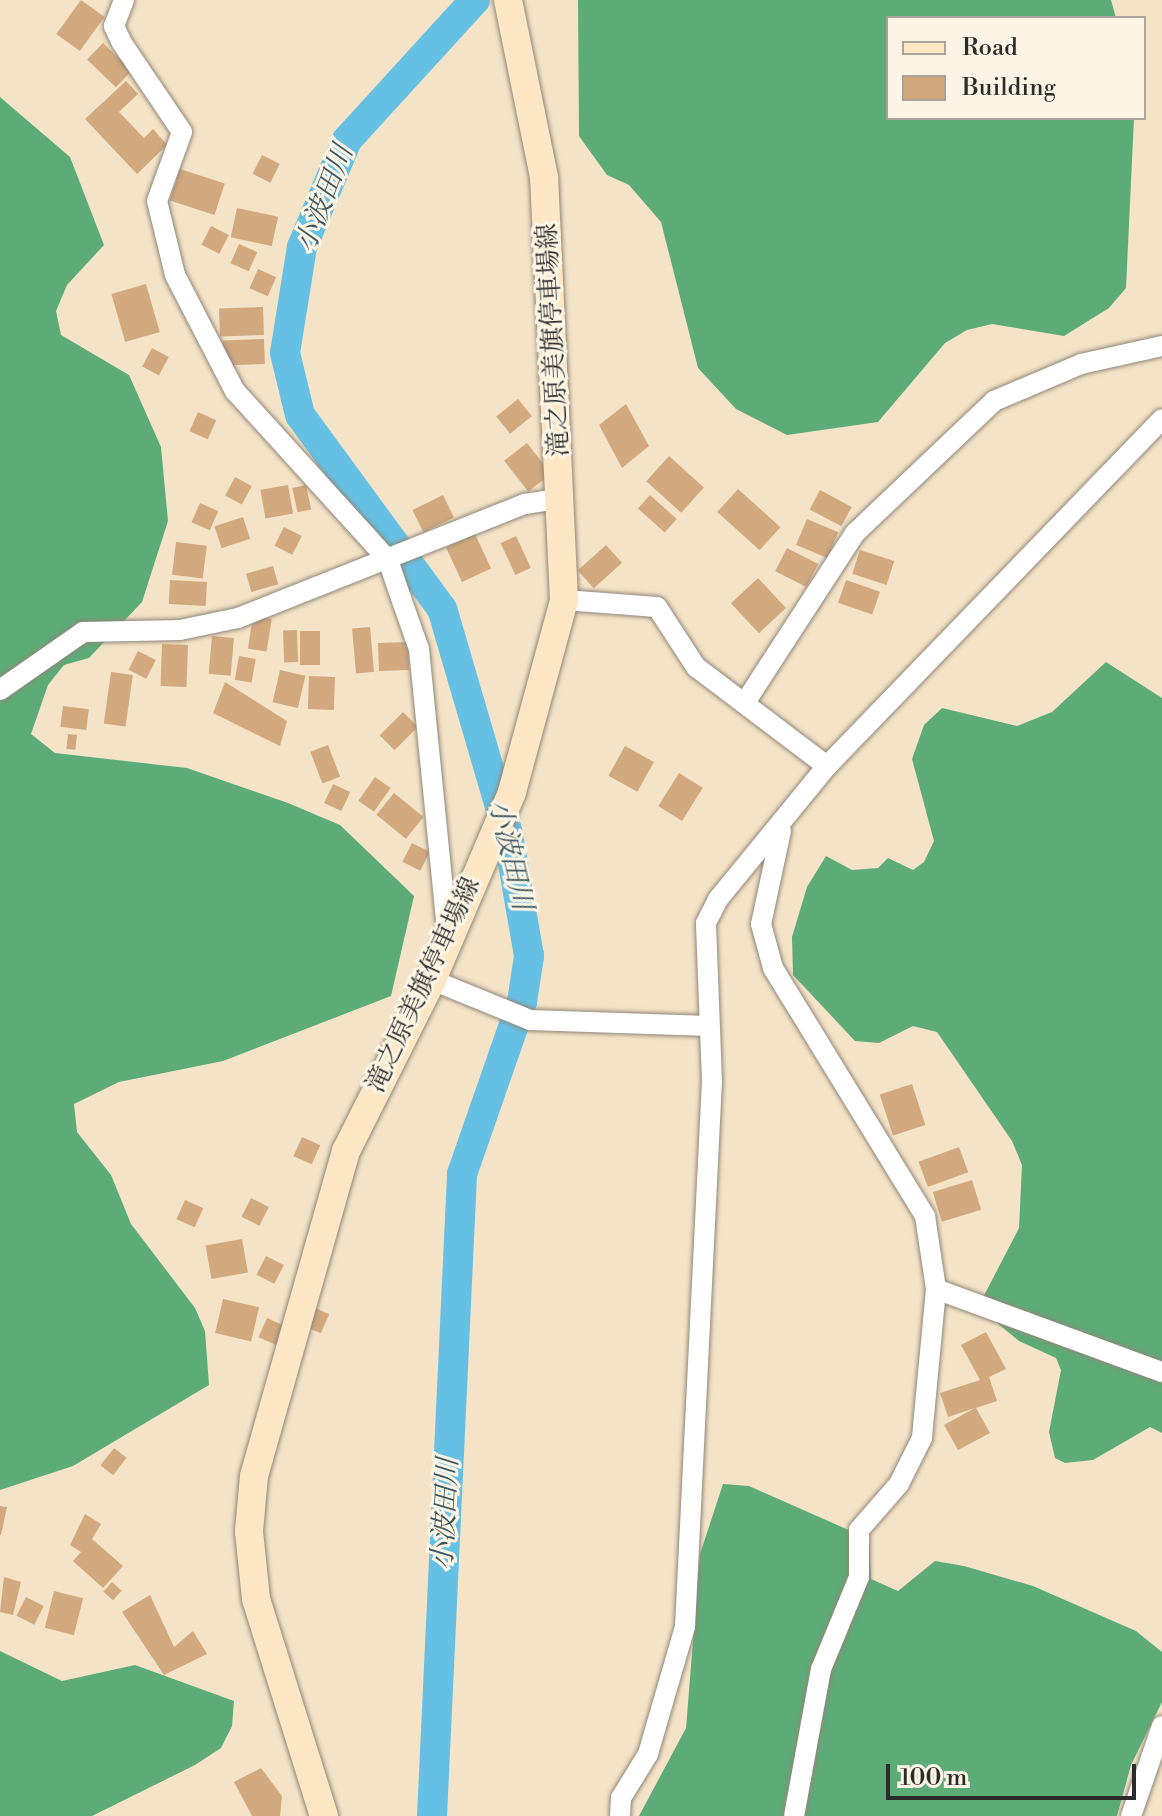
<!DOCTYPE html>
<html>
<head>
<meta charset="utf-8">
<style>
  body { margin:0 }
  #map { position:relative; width:1162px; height:1816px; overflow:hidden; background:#f4e3c7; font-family:"Libre Bodoni","Noto Serif JP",serif }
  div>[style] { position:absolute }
  .forest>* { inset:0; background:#5dac78 }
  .river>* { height:30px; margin:-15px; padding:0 15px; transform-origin:15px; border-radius:15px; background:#66c0e4 }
  .building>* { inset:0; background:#d2a87f; transform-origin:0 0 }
  .roads { filter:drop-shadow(0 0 2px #908779) drop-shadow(0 0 2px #908779) }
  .street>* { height:20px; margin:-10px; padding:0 10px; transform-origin:10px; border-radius:10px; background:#fff }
  .secondary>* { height:28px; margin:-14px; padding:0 14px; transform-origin:14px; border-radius:14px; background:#fce6c4 }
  span { translate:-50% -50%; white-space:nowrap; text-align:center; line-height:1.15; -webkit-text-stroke:6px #fcf5e5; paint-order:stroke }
  .street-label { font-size:26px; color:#2b2b2b }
  .water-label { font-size:28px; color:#3d5862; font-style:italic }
  .legend { position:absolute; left:886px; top:16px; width:260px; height:104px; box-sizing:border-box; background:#fcf5e5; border:2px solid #a8a49b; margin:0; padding:10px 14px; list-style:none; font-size:24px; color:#2b2b2b }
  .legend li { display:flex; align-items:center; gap:16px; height:40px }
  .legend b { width:40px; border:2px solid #a8a49b }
  .scale { position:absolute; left:886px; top:1764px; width:250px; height:36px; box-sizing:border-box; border:4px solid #2b2b2b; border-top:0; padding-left:10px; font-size:24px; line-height:28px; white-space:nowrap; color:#2b2b2b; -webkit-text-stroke:6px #fcf5e5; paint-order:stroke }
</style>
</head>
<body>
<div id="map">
  <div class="forest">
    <i style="clip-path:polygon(578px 0,1111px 0,1116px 18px,888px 18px,888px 118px,1134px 118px,1126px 288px,1109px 308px,1064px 336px,992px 324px,967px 330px,945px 343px,878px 422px,787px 435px,736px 409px,698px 368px,661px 222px,629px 185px,607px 175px,579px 136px)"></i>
    <i style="clip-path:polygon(0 97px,70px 157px,104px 245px,67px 285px,56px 311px,61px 335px,129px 375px,161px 447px,168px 521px,142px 602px,89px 658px,64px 665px,48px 685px,31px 734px,55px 753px,187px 768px,288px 803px,340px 825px,414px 896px,391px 996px,223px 1061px,119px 1082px,74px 1104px,77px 1132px,111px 1175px,131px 1224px,195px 1308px,205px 1331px,209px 1385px,73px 1466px,0 1490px)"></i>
    <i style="clip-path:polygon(1106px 662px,1162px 698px,1162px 1433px,1150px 1427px,1093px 1460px,1065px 1463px,1055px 1458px,1049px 1432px,1061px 1370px,1056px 1358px,1019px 1341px,978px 1307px,1019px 1228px,1022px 1165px,1012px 1141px,937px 1032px,913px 1026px,879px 1043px,855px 1041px,793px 975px,792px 937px,807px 887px,826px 856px,852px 870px,878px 868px,888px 858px,913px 870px,924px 862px,934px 841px,912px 759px,924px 725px,942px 708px,1017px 726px,1052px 712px)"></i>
    <i style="clip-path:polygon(723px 1484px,749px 1486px,869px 1539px,871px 1579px,898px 1591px,935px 1561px,964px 1566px,1033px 1586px,1136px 1631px,1162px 1652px,1162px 1702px,1131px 1765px,1117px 1816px,639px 1816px,686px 1728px,700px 1554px)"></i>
    <i style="clip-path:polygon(0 1651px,62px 1681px,135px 1665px,234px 1701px,232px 1726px,221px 1748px,195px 1765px,92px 1816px,0 1816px)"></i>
  </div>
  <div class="river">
    <i style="left:432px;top:1816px;width:643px;rotate:-87.32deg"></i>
    <i style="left:462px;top:1174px;width:182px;rotate:-70.8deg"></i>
    <i style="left:522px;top:1002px;width:47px;rotate:-81.3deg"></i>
    <i style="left:529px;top:956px;width:124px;rotate:-99.8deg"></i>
    <i style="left:508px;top:834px;width:234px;rotate:-106.3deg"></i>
    <i style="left:442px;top:609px;width:240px;rotate:-126.2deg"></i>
    <i style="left:300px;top:415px;width:64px;rotate:-103.6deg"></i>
    <i style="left:285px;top:353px;width:107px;rotate:-80.9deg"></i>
    <i style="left:302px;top:247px;width:116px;rotate:-67.2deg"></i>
    <i style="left:347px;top:140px;width:190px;rotate:-47.6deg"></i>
  </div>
  <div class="building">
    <i style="left:81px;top:0;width:29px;height:42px;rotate:36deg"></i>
    <i style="left:103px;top:43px;width:40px;height:23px;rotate:44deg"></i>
    <i style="clip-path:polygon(126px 81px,138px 94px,119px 112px,144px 138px,153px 129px,167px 145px,137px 174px,85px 119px)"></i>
    <i style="left:262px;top:155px;width:20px;height:21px;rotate:27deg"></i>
    <i style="left:180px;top:169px;width:47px;height:33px;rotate:18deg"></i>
    <i style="left:237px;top:208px;width:42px;height:30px;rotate:12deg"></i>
    <i style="left:211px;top:226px;width:20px;height:21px;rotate:27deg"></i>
    <i style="left:239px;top:244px;width:20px;height:21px;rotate:24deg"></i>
    <i style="left:258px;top:269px;width:20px;height:21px;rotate:24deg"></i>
    <i style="left:146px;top:284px;width:50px;height:36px;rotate:74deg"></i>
    <i style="left:263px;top:307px;width:28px;height:44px;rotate:88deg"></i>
    <i style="left:264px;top:339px;width:25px;height:41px;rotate:88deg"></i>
    <i style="left:152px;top:348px;width:19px;height:21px;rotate:28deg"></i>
    <i style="left:518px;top:399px;width:22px;height:28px;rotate:51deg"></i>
    <i style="clip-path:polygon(626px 404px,649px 446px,622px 468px,599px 425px)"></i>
    <i style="left:198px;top:412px;width:20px;height:21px;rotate:24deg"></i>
    <i style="left:527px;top:443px;width:39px;height:29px;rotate:52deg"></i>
    <i style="left:669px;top:456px;width:47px;height:34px;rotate:42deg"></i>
    <i style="left:235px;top:477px;width:19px;height:21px;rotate:28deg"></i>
    <i style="left:288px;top:485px;width:29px;height:28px;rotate:80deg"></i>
    <i style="left:306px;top:485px;width:25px;height:14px;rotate:78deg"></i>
    <i style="left:738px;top:489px;width:57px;height:31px;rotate:42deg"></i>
    <i style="left:820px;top:490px;width:36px;height:22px;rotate:28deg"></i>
    <i style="left:443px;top:495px;width:25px;height:34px;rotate:64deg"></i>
    <i style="left:650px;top:495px;width:36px;height:18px;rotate:42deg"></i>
    <i style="left:200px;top:503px;width:20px;height:21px;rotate:24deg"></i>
    <i style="left:243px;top:517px;width:23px;height:30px;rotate:72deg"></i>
    <i style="left:807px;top:519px;width:34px;height:28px;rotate:23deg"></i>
    <i style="left:284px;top:527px;width:20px;height:21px;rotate:27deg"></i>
    <i style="left:475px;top:534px;width:38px;height:32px;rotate:65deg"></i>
    <i style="left:516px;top:536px;width:35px;height:17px;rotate:65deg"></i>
    <i style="left:176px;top:542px;width:31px;height:33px;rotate:7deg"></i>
    <i style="left:606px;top:545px;width:24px;height:38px;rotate:48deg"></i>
    <i style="left:787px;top:548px;width:35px;height:26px;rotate:27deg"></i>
    <i style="left:860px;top:550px;width:36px;height:25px;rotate:18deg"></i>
    <i style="left:273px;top:566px;width:19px;height:28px;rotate:74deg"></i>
    <i style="left:758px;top:578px;width:41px;height:37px;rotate:47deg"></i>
    <i style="left:170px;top:580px;width:37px;height:24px;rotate:3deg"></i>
    <i style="left:846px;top:580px;width:36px;height:24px;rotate:19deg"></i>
    <i style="left:253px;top:616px;width:19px;height:33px;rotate:9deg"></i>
    <i style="left:370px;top:627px;width:45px;height:18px;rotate:85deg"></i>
    <i style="left:297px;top:630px;width:32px;height:14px;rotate:88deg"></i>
    <i style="left:300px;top:631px;width:20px;height:34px"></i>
    <i style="left:212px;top:636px;width:22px;height:38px;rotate:5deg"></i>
    <i style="left:408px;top:642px;width:28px;height:30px;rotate:88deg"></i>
    <i style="left:162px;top:644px;width:26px;height:42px;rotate:2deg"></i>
    <i style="left:138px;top:651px;width:20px;height:21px;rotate:27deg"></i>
    <i style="left:239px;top:656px;width:17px;height:24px;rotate:10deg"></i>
    <i style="left:280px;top:670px;width:26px;height:33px;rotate:13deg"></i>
    <i style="left:111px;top:672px;width:22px;height:52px;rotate:8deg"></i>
    <i style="left:309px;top:676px;width:26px;height:33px;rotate:2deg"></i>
    <i style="clip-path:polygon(225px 682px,287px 721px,280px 746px,213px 713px)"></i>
    <i style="left:63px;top:706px;width:26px;height:21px;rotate:7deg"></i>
    <i style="left:403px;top:712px;width:21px;height:33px;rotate:45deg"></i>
    <i style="left:68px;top:734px;width:9px;height:15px;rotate:6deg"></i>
    <i style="left:328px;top:745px;width:34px;height:19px;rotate:69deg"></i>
    <i style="left:625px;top:746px;width:33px;height:34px;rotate:29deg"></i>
    <i style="left:679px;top:773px;width:28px;height:39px;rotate:32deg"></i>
    <i style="left:375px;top:777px;width:19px;height:29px;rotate:35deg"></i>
    <i style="left:333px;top:784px;width:19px;height:21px;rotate:25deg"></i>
    <i style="left:394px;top:793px;width:38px;height:28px;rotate:39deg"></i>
    <i style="left:412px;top:843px;width:20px;height:21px;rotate:27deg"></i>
    <i style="left:912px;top:1084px;width:43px;height:34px;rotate:72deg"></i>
    <i style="left:302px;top:1137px;width:20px;height:21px;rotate:24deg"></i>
    <i style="left:959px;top:1147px;width:27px;height:43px;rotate:70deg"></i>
    <i style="left:972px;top:1180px;width:31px;height:41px;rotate:73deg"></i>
    <i style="left:251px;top:1198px;width:20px;height:21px;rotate:27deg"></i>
    <i style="left:185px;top:1200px;width:20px;height:21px;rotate:24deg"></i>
    <i style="left:242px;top:1239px;width:34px;height:37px;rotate:80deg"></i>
    <i style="left:266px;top:1256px;width:20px;height:21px;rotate:27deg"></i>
    <i style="left:223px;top:1299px;width:37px;height:35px;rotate:13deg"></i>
    <i style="left:311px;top:1306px;width:20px;height:21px;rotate:24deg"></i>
    <i style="left:267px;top:1318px;width:20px;height:21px;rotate:24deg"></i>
    <i style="clip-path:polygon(986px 1332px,1006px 1369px,989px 1377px,997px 1401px,976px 1408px,990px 1433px,958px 1450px,944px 1425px,975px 1408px,948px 1417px,940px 1393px,980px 1380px,961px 1345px)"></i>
    <i style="left:114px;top:1448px;width:16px;height:22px;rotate:38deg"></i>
    <i style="clip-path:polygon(0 1506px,7px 1507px,1px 1535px,0 1535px)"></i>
    <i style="clip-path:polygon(85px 1514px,101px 1524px,92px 1539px,123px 1566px,103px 1588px,73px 1561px,81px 1552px,70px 1545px)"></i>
    <i style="clip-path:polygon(4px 1577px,21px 1582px,13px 1615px,0 1612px)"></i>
    <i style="left:112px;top:1582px;width:13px;height:13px;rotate:42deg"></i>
    <i style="left:54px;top:1591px;width:30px;height:38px;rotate:14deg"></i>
    <i style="clip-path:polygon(150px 1595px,174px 1647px,193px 1631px,207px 1654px,164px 1675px,122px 1612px)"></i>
    <i style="left:26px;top:1597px;width:20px;height:21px;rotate:27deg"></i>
    <i style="clip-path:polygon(261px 1768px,282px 1796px,280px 1816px,252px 1816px,234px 1782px)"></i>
  </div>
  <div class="roads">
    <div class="street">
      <i style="left:124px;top:0;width:28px;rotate:111deg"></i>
      <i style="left:114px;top:26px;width:19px;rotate:65deg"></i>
      <i style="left:122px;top:43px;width:107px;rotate:56deg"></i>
      <i style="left:182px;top:132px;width:73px;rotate:109.9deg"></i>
      <i style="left:157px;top:201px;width:76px;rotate:76.3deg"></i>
      <i style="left:175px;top:275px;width:131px;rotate:62.7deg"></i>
      <i style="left:235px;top:391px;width:228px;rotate:47.8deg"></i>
      <i style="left:388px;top:560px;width:43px;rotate:71.1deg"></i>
      <i style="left:402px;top:601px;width:51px;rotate:70.5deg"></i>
      <i style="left:419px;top:649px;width:292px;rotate:84.3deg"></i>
      <i style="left:564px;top:600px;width:93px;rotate:4.3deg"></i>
      <i style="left:657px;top:607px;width:72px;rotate:57deg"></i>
      <i style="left:696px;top:667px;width:164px;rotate:37.1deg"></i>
      <i style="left:0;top:690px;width:101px;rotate:-34.9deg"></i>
      <i style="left:83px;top:632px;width:97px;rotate:-1.2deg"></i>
      <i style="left:180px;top:630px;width:59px;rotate:-11.7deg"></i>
      <i style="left:238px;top:618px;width:309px;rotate:-21.7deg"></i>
      <i style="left:525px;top:504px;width:38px;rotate:-9deg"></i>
      <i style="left:746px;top:701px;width:200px;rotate:-57deg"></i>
      <i style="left:855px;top:533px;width:192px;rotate:-43.5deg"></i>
      <i style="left:994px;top:401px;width:95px;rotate:-23deg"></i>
      <i style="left:1081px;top:364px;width:83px;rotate:-12.5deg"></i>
      <i style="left:781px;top:831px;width:95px;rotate:102.1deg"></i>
      <i style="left:761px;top:924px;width:46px;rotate:74.7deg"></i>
      <i style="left:773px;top:968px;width:291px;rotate:58.5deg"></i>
      <i style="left:925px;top:1216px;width:74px;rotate:81.4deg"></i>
      <i style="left:936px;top:1289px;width:150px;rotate:95.4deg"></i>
      <i style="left:922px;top:1438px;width:51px;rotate:116.6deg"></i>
      <i style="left:899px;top:1484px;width:61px;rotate:131deg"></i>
      <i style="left:859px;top:1530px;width:47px;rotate:90deg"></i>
      <i style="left:859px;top:1577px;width:100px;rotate:112.4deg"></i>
      <i style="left:821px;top:1669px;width:149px;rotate:100.4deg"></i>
      <i style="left:432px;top:980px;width:106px;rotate:22.2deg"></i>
      <i style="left:530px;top:1020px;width:179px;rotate:1.9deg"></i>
      <i style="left:936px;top:1289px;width:241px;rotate:20.2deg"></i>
      <i style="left:620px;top:1816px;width:18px;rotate:-87deg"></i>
      <i style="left:621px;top:1798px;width:52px;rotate:-58.5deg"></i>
      <i style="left:648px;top:1754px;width:132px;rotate:-73.8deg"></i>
      <i style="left:685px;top:1627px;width:547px;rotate:-87.17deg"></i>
      <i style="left:712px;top:1081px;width:158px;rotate:-92.2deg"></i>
      <i style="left:706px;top:923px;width:28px;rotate:-63deg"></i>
      <i style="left:719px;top:898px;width:171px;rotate:-50.7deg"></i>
      <i style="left:827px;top:766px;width:482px;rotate:-46deg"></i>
      <i style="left:1131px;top:1816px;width:95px;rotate:-71deg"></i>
    </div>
    <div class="secondary">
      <i style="left:324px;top:1816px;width:227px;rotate:-107.4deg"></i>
      <i style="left:256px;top:1599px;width:68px;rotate:-95.9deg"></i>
      <i style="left:249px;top:1531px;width:55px;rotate:-84.8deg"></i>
      <i style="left:254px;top:1476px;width:338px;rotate:-74.2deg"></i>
      <i style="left:346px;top:1151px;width:191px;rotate:-63.3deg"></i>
      <i style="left:432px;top:980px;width:204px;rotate:-66.9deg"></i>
      <i style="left:512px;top:792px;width:199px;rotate:-74.8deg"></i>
      <i style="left:564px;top:600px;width:423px;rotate:-92.7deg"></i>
      <i style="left:544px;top:177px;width:181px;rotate:-101.5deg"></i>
    </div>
  </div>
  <div class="street-label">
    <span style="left:554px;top:340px;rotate:-93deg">滝之原美旗停車場線</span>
    <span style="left:424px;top:985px;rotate:-65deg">滝之原美旗停車場線</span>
  </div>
  <div class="water-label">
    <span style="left:325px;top:199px;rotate:-69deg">小波田川</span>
    <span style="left:510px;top:855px;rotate:77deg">小波田川</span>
    <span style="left:446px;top:1514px;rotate:-87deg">小波田川</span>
  </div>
  <ul class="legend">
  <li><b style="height:10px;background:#fce6c4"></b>Road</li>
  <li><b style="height:22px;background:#d2a87f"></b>Building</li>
  </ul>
  <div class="scale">100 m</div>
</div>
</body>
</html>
